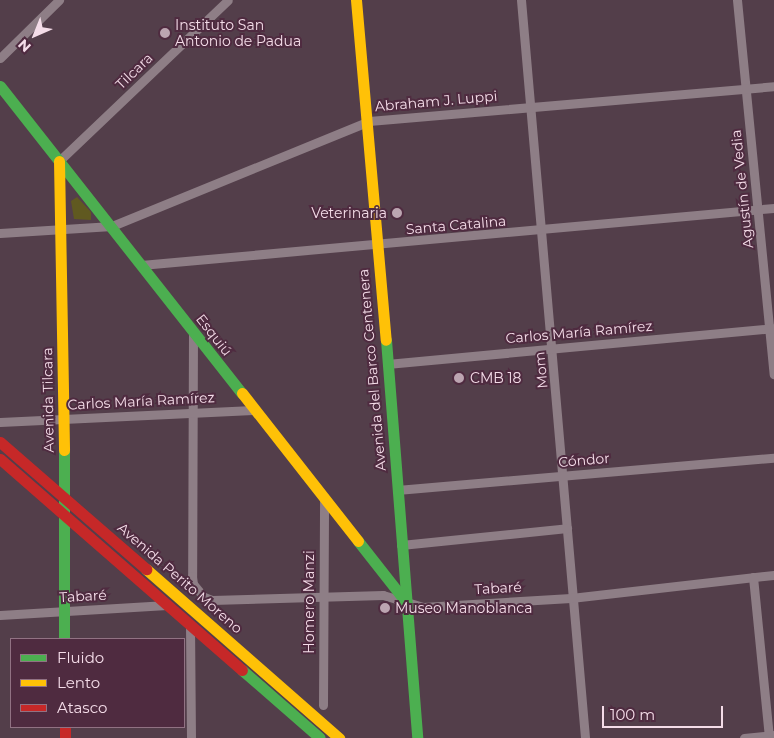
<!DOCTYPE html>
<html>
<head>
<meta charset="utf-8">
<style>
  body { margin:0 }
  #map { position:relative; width:774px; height:738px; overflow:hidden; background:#533e4a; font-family:Montserrat,sans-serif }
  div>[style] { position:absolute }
  .green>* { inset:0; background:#605920 }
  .street>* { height:9px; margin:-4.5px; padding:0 4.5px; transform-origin:4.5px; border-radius:4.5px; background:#8e7e86 }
  .fast>* { height:11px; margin:-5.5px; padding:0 5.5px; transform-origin:5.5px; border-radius:5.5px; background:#4caf50 }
  .slow>* { height:11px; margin:-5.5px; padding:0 5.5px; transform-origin:5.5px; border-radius:5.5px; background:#ffc107 }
  .jam>* { height:11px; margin:-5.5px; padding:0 5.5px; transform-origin:5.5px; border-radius:5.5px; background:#c62828 }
  .dots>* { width:14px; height:14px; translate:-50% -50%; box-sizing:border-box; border:2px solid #4f2b40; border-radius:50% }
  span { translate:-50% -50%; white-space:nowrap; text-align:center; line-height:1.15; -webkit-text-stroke:4px #4f2b40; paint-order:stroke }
  .poi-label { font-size:14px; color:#f4dce8 }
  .left { translate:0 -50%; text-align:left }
  .right { translate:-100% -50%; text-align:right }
  .street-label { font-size:14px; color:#f4dce8 }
  .legend { position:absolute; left:10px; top:638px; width:175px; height:90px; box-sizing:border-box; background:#4f2b40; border:1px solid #917283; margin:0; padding:6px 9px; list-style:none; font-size:15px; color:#f4dce8 }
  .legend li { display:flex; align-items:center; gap:10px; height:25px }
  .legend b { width:25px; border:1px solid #917283 }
  .north { position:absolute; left:10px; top:10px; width:50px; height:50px; -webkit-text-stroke:4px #4f2b40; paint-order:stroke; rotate:224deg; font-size:14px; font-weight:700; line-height:20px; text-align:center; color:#f4dce8 }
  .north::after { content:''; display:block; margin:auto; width:18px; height:22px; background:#f4dce8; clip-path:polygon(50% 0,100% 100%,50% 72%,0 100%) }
  .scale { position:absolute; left:602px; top:706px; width:121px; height:22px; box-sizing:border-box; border:2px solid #f4dce8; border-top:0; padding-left:6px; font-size:15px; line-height:18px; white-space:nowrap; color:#f4dce8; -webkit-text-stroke:4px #4f2b40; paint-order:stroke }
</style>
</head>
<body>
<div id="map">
  <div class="green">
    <i style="clip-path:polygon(77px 197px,91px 212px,91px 220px,74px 219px,71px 201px)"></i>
  </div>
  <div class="street">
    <i style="left:521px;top:0;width:741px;rotate:85.04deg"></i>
    <i style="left:737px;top:0;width:376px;rotate:84.4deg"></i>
    <i style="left:0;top:58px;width:83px;rotate:-44.5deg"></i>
    <i style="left:59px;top:161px;width:233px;rotate:-43.6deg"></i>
    <i style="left:0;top:233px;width:112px;rotate:-3.6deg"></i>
    <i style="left:112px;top:226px;width:278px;rotate:-22.2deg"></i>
    <i style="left:369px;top:121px;width:407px;rotate:-4.9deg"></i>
    <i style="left:141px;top:265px;width:636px;rotate:-5.15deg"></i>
    <i style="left:193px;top:333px;width:243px;rotate:90.2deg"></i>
    <i style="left:192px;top:576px;width:8px;rotate:83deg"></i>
    <i style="left:193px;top:584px;width:17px;rotate:50deg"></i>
    <i style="left:204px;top:597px;width:9px;rotate:21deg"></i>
    <i style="left:212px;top:600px;width:171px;rotate:-1.7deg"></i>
    <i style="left:383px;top:595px;width:42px;rotate:16.7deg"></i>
    <i style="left:423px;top:607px;width:148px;rotate:-3.5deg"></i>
    <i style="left:571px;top:598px;width:204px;rotate:-6.5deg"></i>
    <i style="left:387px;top:364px;width:389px;rotate:-5.3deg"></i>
    <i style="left:0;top:422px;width:253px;rotate:-2.7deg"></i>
    <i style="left:397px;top:490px;width:378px;rotate:-4.9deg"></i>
    <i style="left:401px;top:545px;width:167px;rotate:-5.8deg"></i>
    <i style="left:753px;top:577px;width:162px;rotate:84.3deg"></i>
    <i style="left:0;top:615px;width:167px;rotate:-3.4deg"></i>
    <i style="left:190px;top:624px;width:114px;rotate:89.5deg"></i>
    <i style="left:323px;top:705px;width:205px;rotate:-89.7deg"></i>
    <i style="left:744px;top:738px;width:30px;rotate:-6deg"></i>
  </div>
  <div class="fast">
    <i style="left:0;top:86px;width:391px;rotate:51.8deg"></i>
    <i style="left:386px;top:340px;width:399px;rotate:85.5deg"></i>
    <i style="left:64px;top:450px;width:189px;rotate:90deg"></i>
    <i style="left:358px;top:541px;width:78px;rotate:51.8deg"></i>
    <i style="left:242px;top:670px;width:103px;rotate:41.1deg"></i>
  </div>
  <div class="slow">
    <i style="left:356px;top:0;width:341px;rotate:85deg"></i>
    <i style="left:59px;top:161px;width:289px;rotate:89deg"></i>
    <i style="left:242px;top:393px;width:188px;rotate:51.9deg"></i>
    <i style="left:146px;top:569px;width:257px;rotate:41.2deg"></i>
  </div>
  <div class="jam">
    <i style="left:0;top:442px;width:194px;rotate:41deg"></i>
    <i style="left:0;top:459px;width:321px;rotate:41.1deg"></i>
    <i style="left:65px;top:727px;width:11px;rotate:90deg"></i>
  </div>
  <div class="dots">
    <i style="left:165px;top:33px;background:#bca5b1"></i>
    <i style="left:397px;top:213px;background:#bca5b1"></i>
    <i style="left:459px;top:378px;background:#bca5b1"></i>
    <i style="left:385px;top:608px;background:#bca5b1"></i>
  </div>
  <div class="poi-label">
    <span class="left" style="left:175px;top:33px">Instituto San<br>Antonio de Padua</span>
    <span class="right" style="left:387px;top:213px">Veterinaria</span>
    <span class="left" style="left:470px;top:378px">CMB 18</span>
    <span class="left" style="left:395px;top:608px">Museo Manoblanca</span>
  </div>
  <div class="street-label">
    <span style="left:134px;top:71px;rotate:-44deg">Tilcara</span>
    <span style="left:436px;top:101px;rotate:-5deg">Abraham J. Luppi</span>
    <span style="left:742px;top:189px;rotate:-96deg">Agustín de Vedia</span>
    <span style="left:456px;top:225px;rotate:-5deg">Santa Catalina</span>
    <span style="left:579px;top:332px;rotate:-5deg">Carlos María Ramírez</span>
    <span style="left:214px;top:335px;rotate:52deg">Esquiú</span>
    <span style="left:372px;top:370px;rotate:-95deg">Avenida del Barco Centenera</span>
    <span style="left:541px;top:370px;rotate:-95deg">Mom</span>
    <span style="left:48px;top:400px;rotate:-91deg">Avenida Tilcara</span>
    <span style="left:141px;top:401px;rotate:-3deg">Carlos María Ramírez</span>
    <span style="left:584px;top:460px;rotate:-5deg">Cóndor</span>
    <span style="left:180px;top:578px;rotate:41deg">Avenida Perito Moreno</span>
    <span style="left:498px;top:588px;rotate:-3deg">Tabaré</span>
    <span style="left:83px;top:596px;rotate:-3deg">Tabaré</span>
    <span style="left:309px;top:602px;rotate:-90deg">Homero Manzi</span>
  </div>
  <ul class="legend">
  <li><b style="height:6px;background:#4caf50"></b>Fluido</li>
  <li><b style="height:6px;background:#ffc107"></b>Lento</li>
  <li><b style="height:6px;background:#c62828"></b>Atasco</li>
  </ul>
  <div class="north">N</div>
  <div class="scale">100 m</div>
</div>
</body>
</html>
